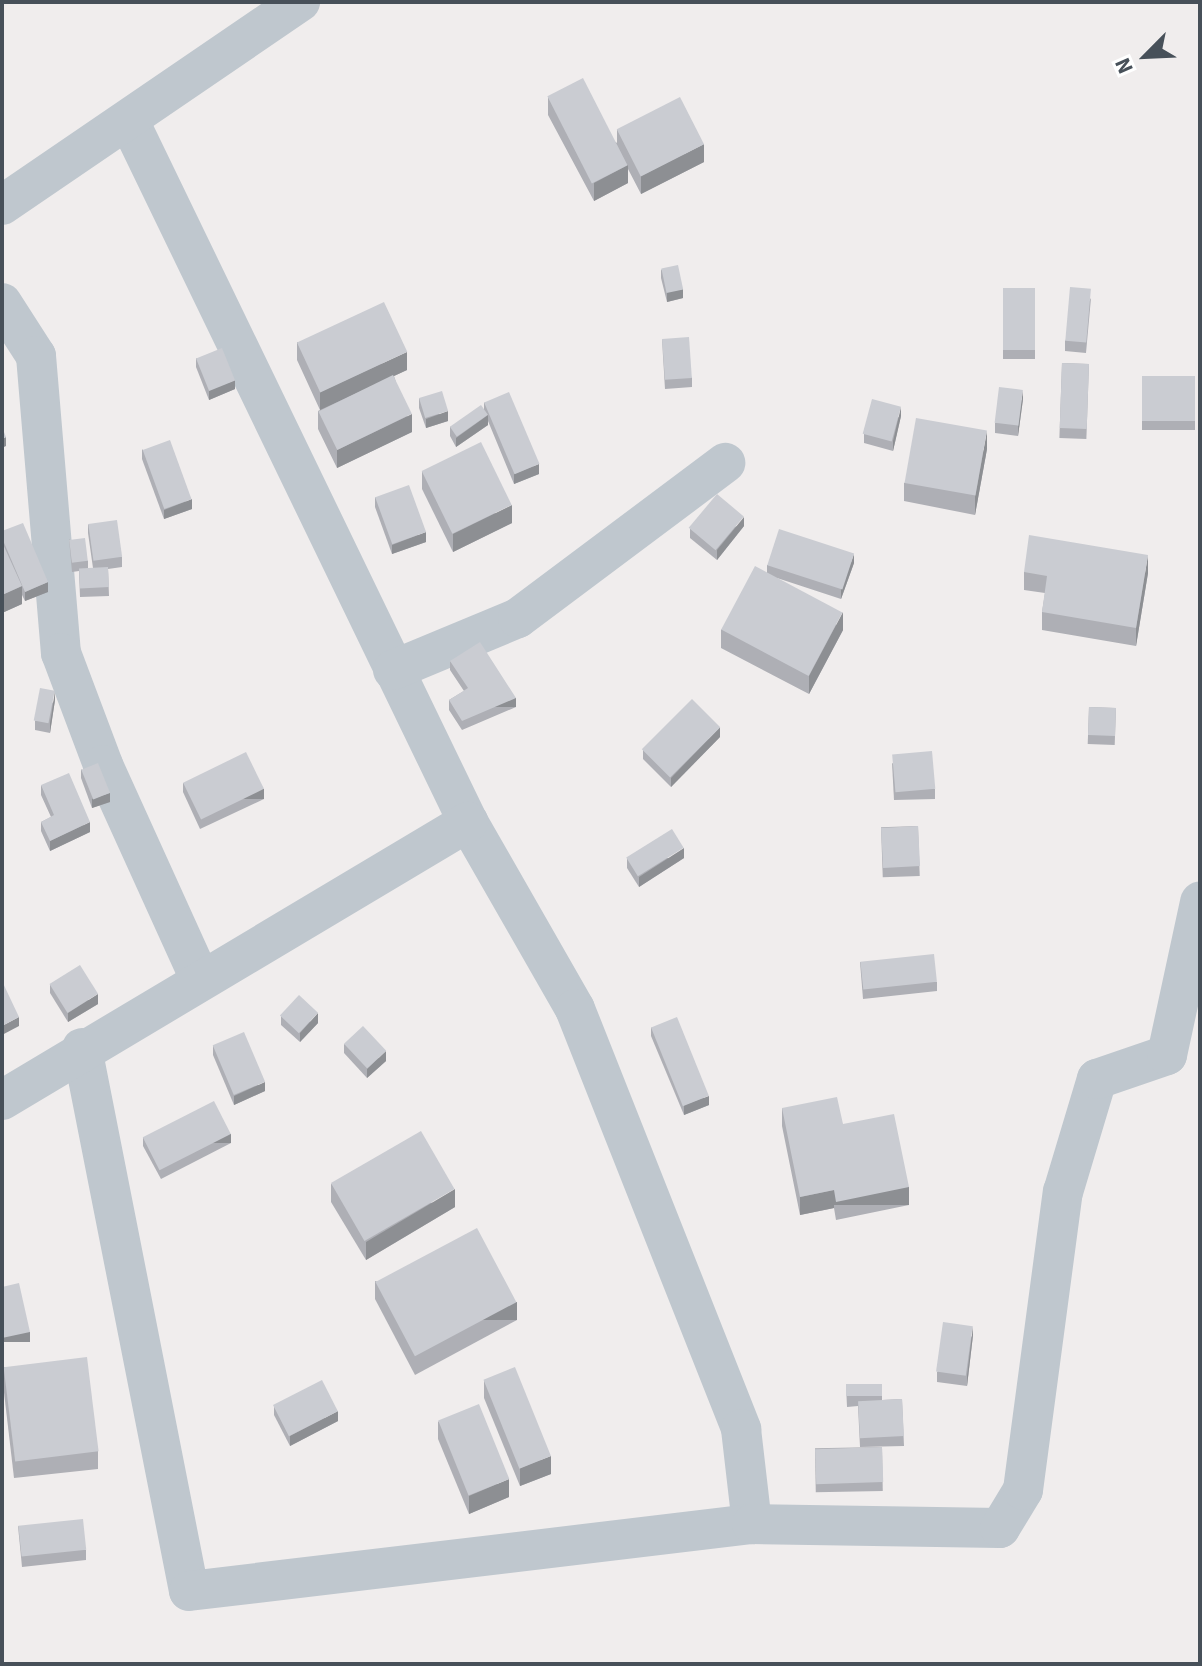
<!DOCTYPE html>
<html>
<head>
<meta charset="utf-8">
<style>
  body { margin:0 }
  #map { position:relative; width:1202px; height:1666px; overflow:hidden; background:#f0eded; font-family:"Source Sans 3",sans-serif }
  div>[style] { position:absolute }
  .minor>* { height:40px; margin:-20px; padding:0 20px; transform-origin:20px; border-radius:20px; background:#bfc7ce }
  .wall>* { inset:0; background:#aeafb5; transform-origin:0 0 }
  .shaded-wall>* { inset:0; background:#8d8f93; transform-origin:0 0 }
  .building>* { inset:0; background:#caccd2; transform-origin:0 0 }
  span { translate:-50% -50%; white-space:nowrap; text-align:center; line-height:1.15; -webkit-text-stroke:6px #fff; paint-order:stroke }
  .frame { position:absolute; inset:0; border:4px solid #475059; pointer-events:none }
  .north { position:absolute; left:1106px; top:16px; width:80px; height:80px; -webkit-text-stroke:6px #fff; paint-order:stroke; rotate:246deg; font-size:22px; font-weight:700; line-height:32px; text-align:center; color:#475059 }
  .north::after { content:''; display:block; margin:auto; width:28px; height:36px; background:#475059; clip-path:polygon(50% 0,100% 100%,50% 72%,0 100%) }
</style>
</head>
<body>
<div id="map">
  <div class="minor">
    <i style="left:129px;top:121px;width:779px;rotate:64.19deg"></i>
    <i style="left:468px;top:822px;width:215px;rotate:60.2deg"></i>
    <i style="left:575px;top:1009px;width:452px;rotate:68.4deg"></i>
    <i style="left:741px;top:1429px;width:96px;rotate:83.4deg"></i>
    <i style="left:2px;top:205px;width:361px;rotate:-34.3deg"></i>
    <i style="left:2px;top:303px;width:63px;rotate:57.3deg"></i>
    <i style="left:36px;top:356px;width:298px;rotate:85.2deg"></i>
    <i style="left:61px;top:653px;width:120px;rotate:69.4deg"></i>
    <i style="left:103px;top:765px;width:233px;rotate:65.6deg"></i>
    <i style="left:393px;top:670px;width:135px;rotate:-22.6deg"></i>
    <i style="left:518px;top:618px;width:259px;rotate:-36.8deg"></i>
    <i style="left:82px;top:1048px;width:553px;rotate:78.85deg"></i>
    <i style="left:189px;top:1591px;width:567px;rotate:-6.79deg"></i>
    <i style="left:752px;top:1524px;width:248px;rotate:0.9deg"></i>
    <i style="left:1000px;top:1528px;width:44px;rotate:-58.8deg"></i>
    <i style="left:1023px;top:1490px;width:301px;rotate:-82.4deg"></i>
    <i style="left:1063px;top:1192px;width:118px;rotate:-73.3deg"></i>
    <i style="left:1097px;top:1079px;width:74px;rotate:-18.9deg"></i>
    <i style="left:1167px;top:1055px;width:157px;rotate:-77.8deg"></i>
    <i style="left:2px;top:1100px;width:543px;rotate:-30.82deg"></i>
  </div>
  <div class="wall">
    <i style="clip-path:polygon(548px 97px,617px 143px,617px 129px,704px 162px,641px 194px,628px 169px,628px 183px,594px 201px,548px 115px)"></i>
    <i style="clip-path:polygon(661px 269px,683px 298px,667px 302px,661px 278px)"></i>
    <i style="left:1003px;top:288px;width:32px;height:71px"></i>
    <i style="clip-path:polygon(1091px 298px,1086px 353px,1065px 351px,1065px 341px)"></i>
    <i style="clip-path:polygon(662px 339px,692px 378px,692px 387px,665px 389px)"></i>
    <i style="clip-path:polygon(297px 342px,407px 370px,394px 376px,412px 432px,337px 468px,318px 429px,318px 411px,320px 410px,297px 360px)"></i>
    <i style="clip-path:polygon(196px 358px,235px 389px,209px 400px,196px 367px)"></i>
    <i style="left:1062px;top:363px;width:27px;height:75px;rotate:2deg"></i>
    <i style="left:1142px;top:376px;width:53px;height:54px"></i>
    <i style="clip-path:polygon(419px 398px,448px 421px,426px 428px,419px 408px)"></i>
    <i style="clip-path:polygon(1023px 399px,1018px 436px,995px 433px,995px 423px)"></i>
    <i style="clip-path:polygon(484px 402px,539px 474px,514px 484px,488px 421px,488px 425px,456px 447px,450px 436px,450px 427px,484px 410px)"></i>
    <i style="clip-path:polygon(901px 416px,893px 451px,864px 443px,864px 434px)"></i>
    <i style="clip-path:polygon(142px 449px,192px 509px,164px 519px,142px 459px)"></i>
    <i style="clip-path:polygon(987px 449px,975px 515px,904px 501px,904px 483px)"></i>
    <i style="clip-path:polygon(422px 471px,512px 523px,453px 552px,422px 489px)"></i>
    <i style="clip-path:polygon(375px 497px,426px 542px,392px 554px,375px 507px)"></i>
    <i style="clip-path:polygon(88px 524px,122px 557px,122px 567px,108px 569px,109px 596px,80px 597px,79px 571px,72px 572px,69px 539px,88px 561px,88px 569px,93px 568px,88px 533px)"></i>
    <i style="clip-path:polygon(744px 526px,717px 560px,690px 538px,690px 529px)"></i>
    <i style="clip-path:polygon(2px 531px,48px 592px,25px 601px,22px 595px,22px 604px,2px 613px)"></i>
    <i style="clip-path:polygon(854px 563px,841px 599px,777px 578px,843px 630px,809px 694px,721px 648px,721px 630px,767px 573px,767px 565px)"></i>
    <i style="clip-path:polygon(1024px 572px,1148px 573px,1136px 646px,1042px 630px,1042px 612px,1045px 593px,1024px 590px)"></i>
    <i style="clip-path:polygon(450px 661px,516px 707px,462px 730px,449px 710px,449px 700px,464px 691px,450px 670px)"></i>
    <i style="clip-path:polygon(55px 700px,50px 733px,35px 730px,35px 721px)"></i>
    <i style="left:1089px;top:707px;width:27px;height:37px;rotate:2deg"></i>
    <i style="clip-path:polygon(720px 737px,671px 787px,643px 759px,643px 750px)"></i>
    <i style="clip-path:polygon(892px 763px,935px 789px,935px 799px,894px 800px)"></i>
    <i style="clip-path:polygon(81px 769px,110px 802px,92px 808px,81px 778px)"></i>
    <i style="clip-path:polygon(183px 783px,264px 799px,200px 829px,183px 792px)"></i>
    <i style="clip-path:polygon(41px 785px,90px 832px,50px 851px,41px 831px,41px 822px,51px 817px,41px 795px)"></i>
    <i style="left:918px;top:826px;width:50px;height:37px;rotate:88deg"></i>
    <i style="clip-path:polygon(627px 858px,684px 858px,639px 887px,627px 868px)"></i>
    <i style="clip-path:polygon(860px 962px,937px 982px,937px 991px,863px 999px)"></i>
    <i style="clip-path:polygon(50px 984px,98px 1004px,68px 1022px,50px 993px)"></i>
    <i style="clip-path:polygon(281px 1016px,318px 1023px,300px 1042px,281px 1025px)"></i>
    <i style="clip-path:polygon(651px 1027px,709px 1105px,684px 1115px,651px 1036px)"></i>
    <i style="clip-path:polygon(344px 1044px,386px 1061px,367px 1078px,344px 1053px)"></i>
    <i style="clip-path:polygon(213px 1045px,265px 1091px,234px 1105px,213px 1055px)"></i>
    <i style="clip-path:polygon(782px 1108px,843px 1124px,909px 1205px,836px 1220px,834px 1208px,800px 1215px,782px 1126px)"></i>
    <i style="clip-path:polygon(143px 1137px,231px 1143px,161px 1179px,143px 1146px)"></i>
    <i style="clip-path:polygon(331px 1184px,455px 1207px,366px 1260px,331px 1202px)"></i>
    <i style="clip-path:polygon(375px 1281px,517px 1320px,415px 1375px,375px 1299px)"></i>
    <i style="clip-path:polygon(973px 1335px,967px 1386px,937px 1382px,937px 1372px)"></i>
    <i style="clip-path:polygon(3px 1366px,98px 1451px,98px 1469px,14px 1478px,3px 1384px)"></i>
    <i style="clip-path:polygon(484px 1380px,551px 1474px,520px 1486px,484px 1398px)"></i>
    <i style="clip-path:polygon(882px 1384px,882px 1400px,902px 1399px,904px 1446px,860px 1447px,858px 1406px,847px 1407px,846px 1385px)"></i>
    <i style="clip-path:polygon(274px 1406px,338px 1421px,290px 1446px,274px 1415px)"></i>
    <i style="clip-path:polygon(438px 1421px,509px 1497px,469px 1514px,438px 1439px)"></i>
    <i style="left:882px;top:1447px;width:44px;height:67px;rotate:89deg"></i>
    <i style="clip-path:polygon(18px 1526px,86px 1550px,86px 1560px,22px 1567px)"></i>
  </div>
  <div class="shaded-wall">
    <i style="clip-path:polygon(704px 144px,704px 162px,641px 194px,641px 176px)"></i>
    <i style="clip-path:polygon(628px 165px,628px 183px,594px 201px,594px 183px)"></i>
    <i style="clip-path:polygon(683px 289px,683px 298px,667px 302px,667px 292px)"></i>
    <i style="clip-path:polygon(407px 352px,407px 370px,320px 410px,320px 392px)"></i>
    <i style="clip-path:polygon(235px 380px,235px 389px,209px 400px,209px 390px)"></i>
    <i style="clip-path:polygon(1023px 390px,1023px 399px,1018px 436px,1018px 426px)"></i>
    <i style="clip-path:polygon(901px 407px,901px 416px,893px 451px,893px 441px)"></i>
    <i style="clip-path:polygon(448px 411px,448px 421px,426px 428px,426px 419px)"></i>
    <i style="clip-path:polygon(412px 414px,412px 432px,337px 468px,337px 450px)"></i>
    <i style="clip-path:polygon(488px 415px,488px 425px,456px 447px,456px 438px)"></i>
    <i style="clip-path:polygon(987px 431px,987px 449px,975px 515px,975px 497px)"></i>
    <i style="clip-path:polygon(6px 437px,6px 446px,2px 448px,2px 439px)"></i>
    <i style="clip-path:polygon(539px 464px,539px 474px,514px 484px,514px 474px)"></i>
    <i style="clip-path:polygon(192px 499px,192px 509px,164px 519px,164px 510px)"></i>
    <i style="clip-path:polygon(512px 505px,512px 523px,453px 552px,453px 534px)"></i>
    <i style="clip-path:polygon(744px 517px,744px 526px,717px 560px,717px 550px)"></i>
    <i style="clip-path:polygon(426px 532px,426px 542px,392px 554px,392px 545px)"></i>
    <i style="clip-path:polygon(854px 554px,854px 563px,841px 599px,841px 590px)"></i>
    <i style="clip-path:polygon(1148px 555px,1148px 573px,1136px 646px,1136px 628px)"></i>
    <i style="clip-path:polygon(48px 582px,48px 592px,25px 601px,25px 592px)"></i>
    <i style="clip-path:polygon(22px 586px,22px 604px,2px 613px,2px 595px)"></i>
    <i style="clip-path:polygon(843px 612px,843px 630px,809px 694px,809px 676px)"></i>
    <i style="clip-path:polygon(55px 691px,55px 700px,50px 733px,50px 723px)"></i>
    <i style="left:516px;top:698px;width:9px;height:59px;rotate:90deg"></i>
    <i style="clip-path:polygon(720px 727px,720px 737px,671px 787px,671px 778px)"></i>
    <i style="left:264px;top:789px;width:10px;height:71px;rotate:90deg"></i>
    <i style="clip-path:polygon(110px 793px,110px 802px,92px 808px,92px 799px)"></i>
    <i style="clip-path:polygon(90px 822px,90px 832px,50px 851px,50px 841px)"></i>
    <i style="clip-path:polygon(684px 848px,684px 858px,639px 887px,639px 877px)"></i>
    <i style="clip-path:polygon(98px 994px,98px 1004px,68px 1022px,68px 1013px)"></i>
    <i style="clip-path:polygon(318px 1013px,318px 1023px,300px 1042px,300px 1033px)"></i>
    <i style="clip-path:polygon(19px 1017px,19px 1026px,2px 1035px,2px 1026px)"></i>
    <i style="clip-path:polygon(386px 1051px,386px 1061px,367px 1078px,367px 1069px)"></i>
    <i style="clip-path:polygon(265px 1082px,265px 1091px,234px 1105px,234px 1096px)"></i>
    <i style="clip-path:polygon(709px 1096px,709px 1105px,684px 1115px,684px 1105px)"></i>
    <i style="left:231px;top:1134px;width:9px;height:79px;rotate:90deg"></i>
    <i style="left:909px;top:1187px;width:18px;height:75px;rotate:90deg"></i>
    <i style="clip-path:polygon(455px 1189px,455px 1207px,366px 1260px,366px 1242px)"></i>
    <i style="clip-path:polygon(834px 1190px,834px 1208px,800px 1215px,800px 1197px)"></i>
    <i style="left:517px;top:1302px;width:18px;height:116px;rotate:90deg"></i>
    <i style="clip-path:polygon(973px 1326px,973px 1335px,967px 1386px,967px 1376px)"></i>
    <i style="left:30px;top:1332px;width:10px;height:29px;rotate:90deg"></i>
    <i style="clip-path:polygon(338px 1411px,338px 1421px,290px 1446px,290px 1436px)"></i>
    <i style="clip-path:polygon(551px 1456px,551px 1474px,520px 1486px,520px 1468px)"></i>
    <i style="clip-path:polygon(509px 1479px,509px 1497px,469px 1514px,469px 1496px)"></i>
  </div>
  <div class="building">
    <i style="left:583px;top:78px;width:98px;height:40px;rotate:63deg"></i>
    <i style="left:680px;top:97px;width:53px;height:71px;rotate:63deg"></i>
    <i style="left:678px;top:265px;width:25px;height:17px;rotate:78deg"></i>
    <i style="left:1070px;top:287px;width:21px;height:54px;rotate:5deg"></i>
    <i style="left:1003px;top:288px;width:32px;height:62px"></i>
    <i style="left:384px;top:302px;width:55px;height:96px;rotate:65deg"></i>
    <i style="left:689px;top:337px;width:41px;height:27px;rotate:86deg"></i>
    <i style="left:222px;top:348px;width:35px;height:28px;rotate:68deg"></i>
    <i style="left:1062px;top:363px;width:27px;height:65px;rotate:2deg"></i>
    <i style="left:393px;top:375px;width:43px;height:83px;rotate:64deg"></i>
    <i style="left:1142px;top:376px;width:53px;height:45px"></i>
    <i style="left:999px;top:387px;width:24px;height:36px;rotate:7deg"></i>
    <i style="left:442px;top:391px;width:21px;height:24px;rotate:73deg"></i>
    <i style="left:509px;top:392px;width:78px;height:27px;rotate:67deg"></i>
    <i style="left:872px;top:399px;width:30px;height:36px;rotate:15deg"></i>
    <i style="left:481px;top:405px;width:12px;height:38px;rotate:55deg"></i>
    <i style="left:916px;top:418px;width:72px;height:66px;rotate:10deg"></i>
    <i style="clip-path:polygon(2px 427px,6px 437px,2px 439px)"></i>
    <i style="left:170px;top:440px;width:63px;height:29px;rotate:70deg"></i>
    <i style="left:481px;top:442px;width:70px;height:66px;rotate:64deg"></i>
    <i style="left:409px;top:485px;width:50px;height:36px;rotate:70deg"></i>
    <i style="left:717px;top:494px;width:35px;height:44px;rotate:40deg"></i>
    <i style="left:117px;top:520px;width:37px;height:29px;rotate:82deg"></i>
    <i style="clip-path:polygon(23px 523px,48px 582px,25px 592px,2px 538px,2px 531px)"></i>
    <i style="left:779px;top:529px;width:79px;height:38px;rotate:18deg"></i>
    <i style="clip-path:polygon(1029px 535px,1148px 555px,1136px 628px,1042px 612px,1047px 576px,1024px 572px)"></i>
    <i style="left:85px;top:538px;width:23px;height:16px;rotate:83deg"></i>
    <i style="clip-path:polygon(2px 542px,22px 586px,2px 595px)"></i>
    <i style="left:755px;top:566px;width:99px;height:72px;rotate:28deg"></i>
    <i style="left:108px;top:567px;width:20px;height:29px;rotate:87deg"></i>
    <i style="clip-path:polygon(480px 642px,516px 698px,462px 721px,449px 700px,468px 688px,450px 661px)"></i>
    <i style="left:40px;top:688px;width:15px;height:33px;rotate:11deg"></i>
    <i style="left:692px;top:699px;width:40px;height:71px;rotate:45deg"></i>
    <i style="left:1089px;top:707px;width:27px;height:28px;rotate:2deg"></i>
    <i style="left:932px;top:751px;width:38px;height:40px;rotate:85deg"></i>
    <i style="left:246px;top:752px;width:41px;height:70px;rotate:64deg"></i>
    <i style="left:98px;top:763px;width:32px;height:18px;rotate:68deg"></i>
    <i style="clip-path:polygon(69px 773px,90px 822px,50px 841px,41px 822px,54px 815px,41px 785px)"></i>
    <i style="left:918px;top:826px;width:40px;height:37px;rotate:87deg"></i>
    <i style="left:672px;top:829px;width:22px;height:54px;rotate:58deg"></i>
    <i style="left:934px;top:954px;width:28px;height:74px;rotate:84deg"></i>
    <i style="left:80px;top:965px;width:34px;height:36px;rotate:58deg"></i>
    <i style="clip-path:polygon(2px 981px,19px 1017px,2px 1026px)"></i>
    <i style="left:299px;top:995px;width:26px;height:28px;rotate:43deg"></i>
    <i style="left:677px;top:1017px;width:85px;height:28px;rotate:68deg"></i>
    <i style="left:363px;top:1026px;width:34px;height:26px;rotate:47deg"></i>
    <i style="left:244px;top:1032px;width:54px;height:34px;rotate:67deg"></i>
    <i style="clip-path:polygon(837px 1097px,843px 1124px,894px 1114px,909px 1187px,836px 1202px,834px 1190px,800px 1197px,782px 1108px)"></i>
    <i style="left:214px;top:1101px;width:37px;height:80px;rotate:63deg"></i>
    <i style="left:421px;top:1131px;width:67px;height:104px;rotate:60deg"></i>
    <i style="left:477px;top:1228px;width:84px;height:115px;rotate:62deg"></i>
    <i style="clip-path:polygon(19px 1283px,30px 1332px,2px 1338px,2px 1287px)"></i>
    <i style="left:943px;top:1322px;width:30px;height:50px;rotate:8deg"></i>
    <i style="left:87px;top:1357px;width:95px;height:84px;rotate:83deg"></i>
    <i style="left:515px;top:1367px;width:96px;height:34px;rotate:68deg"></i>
    <i style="left:322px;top:1380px;width:35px;height:55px;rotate:63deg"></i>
    <i style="left:882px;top:1384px;width:12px;height:36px;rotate:90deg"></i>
    <i style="left:902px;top:1399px;width:37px;height:44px;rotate:87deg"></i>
    <i style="left:479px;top:1404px;width:81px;height:44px;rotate:68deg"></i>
    <i style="left:882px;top:1447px;width:35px;height:67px;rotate:88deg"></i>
    <i style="left:83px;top:1519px;width:31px;height:65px;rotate:84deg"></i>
  </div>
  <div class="frame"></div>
  <div class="north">N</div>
</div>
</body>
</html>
